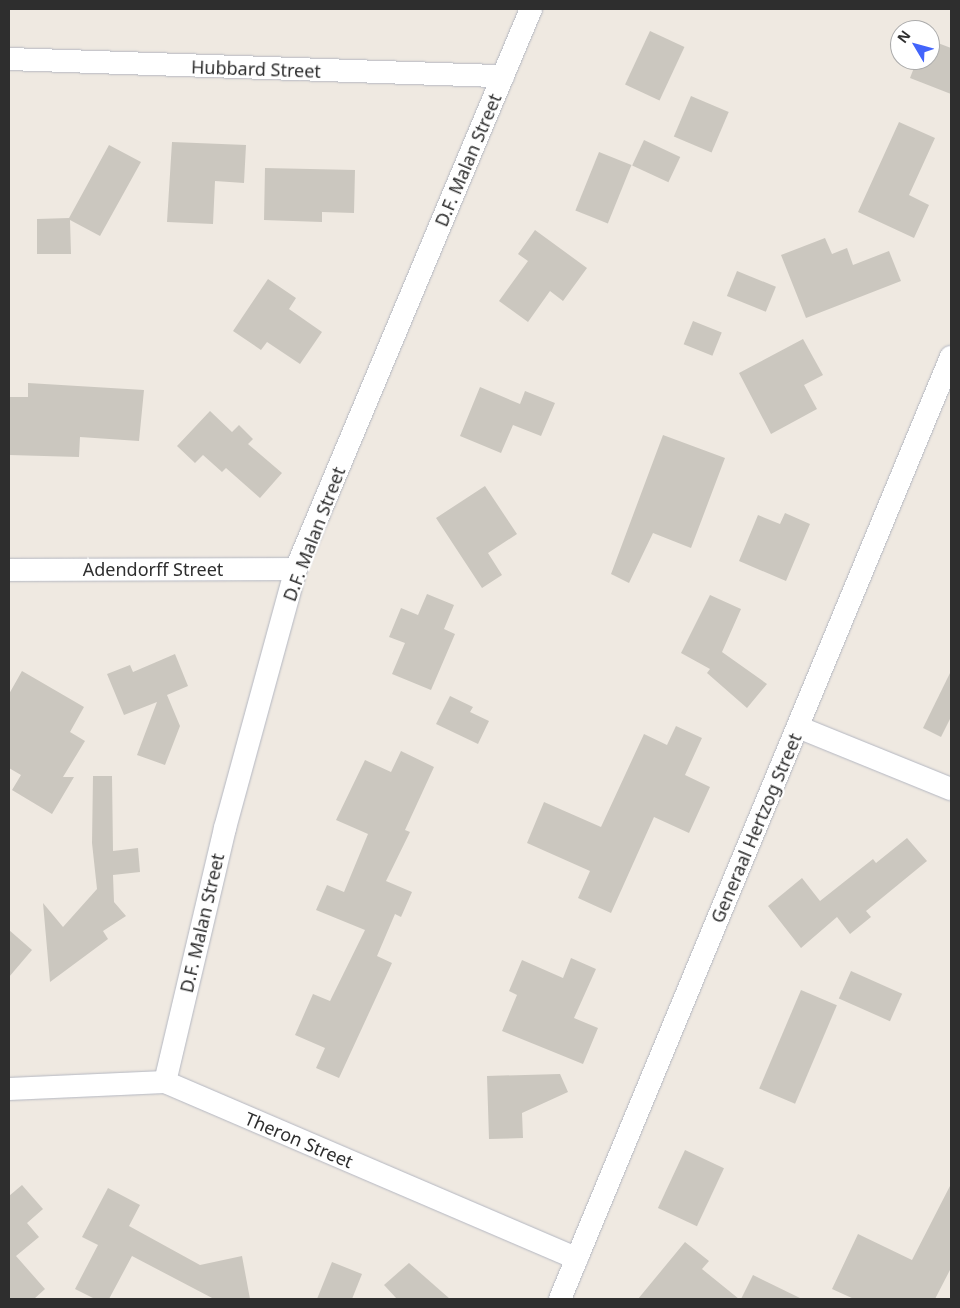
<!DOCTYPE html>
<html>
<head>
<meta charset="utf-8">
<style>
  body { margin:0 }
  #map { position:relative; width:960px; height:1308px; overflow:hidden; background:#efe9e1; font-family:"Noto Sans",sans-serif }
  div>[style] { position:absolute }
  .building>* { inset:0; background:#cbc7bf; transform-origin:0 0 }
  .roads { filter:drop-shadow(0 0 1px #b4b7c1) drop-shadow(0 0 1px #b4b7c1) }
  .minor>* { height:22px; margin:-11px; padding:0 11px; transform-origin:11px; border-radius:11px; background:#fff }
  span { translate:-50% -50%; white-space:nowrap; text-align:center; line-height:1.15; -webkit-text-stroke:4.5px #fff; paint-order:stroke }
  .street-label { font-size:18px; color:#2e2e2e }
  .frame { position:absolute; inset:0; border:10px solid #2e2e2e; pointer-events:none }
  .north { position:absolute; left:890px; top:20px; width:50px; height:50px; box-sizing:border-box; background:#fff; border:1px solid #ababab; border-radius:50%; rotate:307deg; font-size:14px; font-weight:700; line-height:20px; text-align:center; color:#2e2e2e }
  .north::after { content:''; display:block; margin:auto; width:18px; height:22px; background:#4264fb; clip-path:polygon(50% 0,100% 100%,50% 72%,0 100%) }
</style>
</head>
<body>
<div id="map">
  <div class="building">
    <i style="left:650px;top:31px;width:38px;height:59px;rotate:25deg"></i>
    <i style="clip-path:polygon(930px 40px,951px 48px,951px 94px,910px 78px,917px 60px,930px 60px)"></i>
    <i style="left:691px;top:96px;width:41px;height:44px;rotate:23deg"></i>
    <i style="clip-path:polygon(899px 122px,935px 138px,909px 195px,929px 205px,914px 238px,858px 212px)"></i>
    <i style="left:644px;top:140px;width:40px;height:28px;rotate:25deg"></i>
    <i style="clip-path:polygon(172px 142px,246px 145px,244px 183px,215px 181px,213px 224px,167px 222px)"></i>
    <i style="clip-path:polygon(109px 145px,141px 162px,100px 236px,70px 220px,71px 254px,37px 254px,37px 219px,69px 218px)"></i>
    <i style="left:599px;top:152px;width:35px;height:63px;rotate:22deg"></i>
    <i style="clip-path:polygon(265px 168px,355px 170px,354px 213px,322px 212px,322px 222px,264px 220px)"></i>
    <i style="clip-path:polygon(535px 230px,587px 268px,563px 301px,550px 291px,528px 322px,499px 301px,528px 261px,518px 254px)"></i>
    <i style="clip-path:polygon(825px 238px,832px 254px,847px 248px,853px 265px,889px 251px,901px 281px,806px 318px,781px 255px)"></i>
    <i style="left:737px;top:271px;width:42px;height:27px;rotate:22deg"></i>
    <i style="clip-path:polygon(268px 279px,296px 298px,289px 309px,322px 332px,300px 364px,267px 342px,261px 350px,233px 331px)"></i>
    <i style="left:693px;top:321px;width:31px;height:25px;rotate:22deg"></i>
    <i style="clip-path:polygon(803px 339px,823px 375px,804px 385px,817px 409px,771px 434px,739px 373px)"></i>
    <i style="clip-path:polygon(28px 383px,144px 390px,139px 441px,80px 437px,79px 457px,9px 455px,9px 397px,28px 397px)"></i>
    <i style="clip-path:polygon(480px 387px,520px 404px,525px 391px,555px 403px,541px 436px,513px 425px,501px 453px,460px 436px)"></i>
    <i style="clip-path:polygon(210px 411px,232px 432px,239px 425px,253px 439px,248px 444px,282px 473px,260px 498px,226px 468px,222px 472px,203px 455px,195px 463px,177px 446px)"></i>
    <i style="clip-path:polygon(663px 435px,725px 458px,691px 548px,653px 533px,629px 583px,611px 574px)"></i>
    <i style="clip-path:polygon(485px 486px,517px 534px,488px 553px,502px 575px,482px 588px,436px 518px)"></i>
    <i style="clip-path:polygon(785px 513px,810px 524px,786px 581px,739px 561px,758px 515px,780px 524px)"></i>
    <i style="clip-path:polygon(427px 594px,454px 605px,444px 629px,455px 634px,431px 690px,392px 674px,405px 643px,389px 637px,401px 608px,418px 615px)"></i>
    <i style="clip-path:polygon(710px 595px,741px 609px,722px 652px,767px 684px,747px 708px,707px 673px,710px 669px,681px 653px)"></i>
    <i style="clip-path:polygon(175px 654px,188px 686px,167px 695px,180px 726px,165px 765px,137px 755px,157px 702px,124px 715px,107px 674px,130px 665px,133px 672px)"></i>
    <i style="clip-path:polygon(22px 671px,84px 707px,70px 732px,85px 741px,63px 777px,74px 777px,52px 814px,12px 790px,21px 775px,9px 768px,9px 694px)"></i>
    <i style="clip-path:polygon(951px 671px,951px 717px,941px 737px,923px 728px)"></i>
    <i style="clip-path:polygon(450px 696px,473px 707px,470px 712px,489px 721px,478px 744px,436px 724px)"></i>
    <i style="clip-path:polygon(676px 726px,702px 738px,685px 775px,710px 787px,689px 833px,654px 817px,611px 913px,578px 898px,590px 871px,527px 843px,544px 802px,601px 827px,644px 734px,667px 745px)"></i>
    <i style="clip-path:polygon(401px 751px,434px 767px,405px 830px,410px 832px,386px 881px,412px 892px,401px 917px,395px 914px,377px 956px,392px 963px,339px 1078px,316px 1068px,325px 1048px,295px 1035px,313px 994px,330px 1001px,365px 930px,316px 910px,327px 885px,344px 892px,368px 834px,336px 820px,365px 760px,391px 772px)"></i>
    <i style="clip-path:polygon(93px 776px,112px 776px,113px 851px,138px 848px,140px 872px,113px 875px,114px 902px,126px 916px,103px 931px,108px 939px,50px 982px,43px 903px,63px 927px,97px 889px,92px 843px)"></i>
    <i style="clip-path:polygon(907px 838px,927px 861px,866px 911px,871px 917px,850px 934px,837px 917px,801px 948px,768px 906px,802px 878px,820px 901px,873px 859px,876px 863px)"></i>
    <i style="clip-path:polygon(9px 930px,32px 950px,9px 977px)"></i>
    <i style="clip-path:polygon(571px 958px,596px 969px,574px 1018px,598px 1028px,583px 1064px,502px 1031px,517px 995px,509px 991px,522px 960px,563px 978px)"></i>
    <i style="left:851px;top:971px;width:56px;height:30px;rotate:24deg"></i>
    <i style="left:801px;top:990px;width:39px;height:107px;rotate:23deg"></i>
    <i style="clip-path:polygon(560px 1074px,568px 1092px,522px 1113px,523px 1138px,489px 1139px,487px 1076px)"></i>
    <i style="left:685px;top:1150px;width:43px;height:64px;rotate:25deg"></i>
    <i style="clip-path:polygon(951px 1184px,951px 1268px,935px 1299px,854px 1299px,832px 1289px,858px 1234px,912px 1260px)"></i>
    <i style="clip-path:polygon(22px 1185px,43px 1209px,27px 1223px,39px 1237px,16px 1256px,45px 1289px,34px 1299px,9px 1299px,9px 1196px)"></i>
    <i style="clip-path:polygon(108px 1188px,140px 1205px,129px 1226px,200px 1265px,242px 1256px,250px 1299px,214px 1299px,132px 1256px,109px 1299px,95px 1299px,75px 1289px,98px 1245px,82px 1237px)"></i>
    <i style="clip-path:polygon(685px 1242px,709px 1261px,702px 1269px,739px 1299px,638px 1299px)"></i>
    <i style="clip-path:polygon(332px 1262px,362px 1274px,352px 1299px,317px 1299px)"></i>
    <i style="clip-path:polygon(409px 1263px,450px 1299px,397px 1299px,384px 1285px)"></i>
    <i style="clip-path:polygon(753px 1275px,802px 1299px,741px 1299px)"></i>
  </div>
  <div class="roads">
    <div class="minor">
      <i style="left:9px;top:59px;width:494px;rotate:2deg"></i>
      <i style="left:9px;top:570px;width:287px;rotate:-0.2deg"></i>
      <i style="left:798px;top:727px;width:165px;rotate:22.1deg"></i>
      <i style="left:165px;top:1082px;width:261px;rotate:-76.7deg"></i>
      <i style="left:225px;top:828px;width:269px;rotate:-74.7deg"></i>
      <i style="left:296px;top:569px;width:607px;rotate:-67.23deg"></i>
      <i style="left:9px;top:1089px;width:156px;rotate:-2.6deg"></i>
      <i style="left:165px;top:1082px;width:448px;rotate:23.2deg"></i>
      <i style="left:560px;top:1299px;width:1020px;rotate:-67.46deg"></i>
    </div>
  </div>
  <div class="street-label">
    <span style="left:256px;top:69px;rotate:2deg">Hubbard Street</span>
    <span style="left:468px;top:160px;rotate:-67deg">D.F. Malan Street</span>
    <span style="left:314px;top:534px;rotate:-69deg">D.F. Malan Street</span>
    <span style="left:153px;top:569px">Adendorff Street</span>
    <span style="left:756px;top:828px;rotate:-67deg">Generaal Hertzog Street</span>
    <span style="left:202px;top:923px;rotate:-77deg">D.F. Malan Street</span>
    <span style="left:299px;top:1140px;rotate:23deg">Theron Street</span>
  </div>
  <div class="frame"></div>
  <div class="north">N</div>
</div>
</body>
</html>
